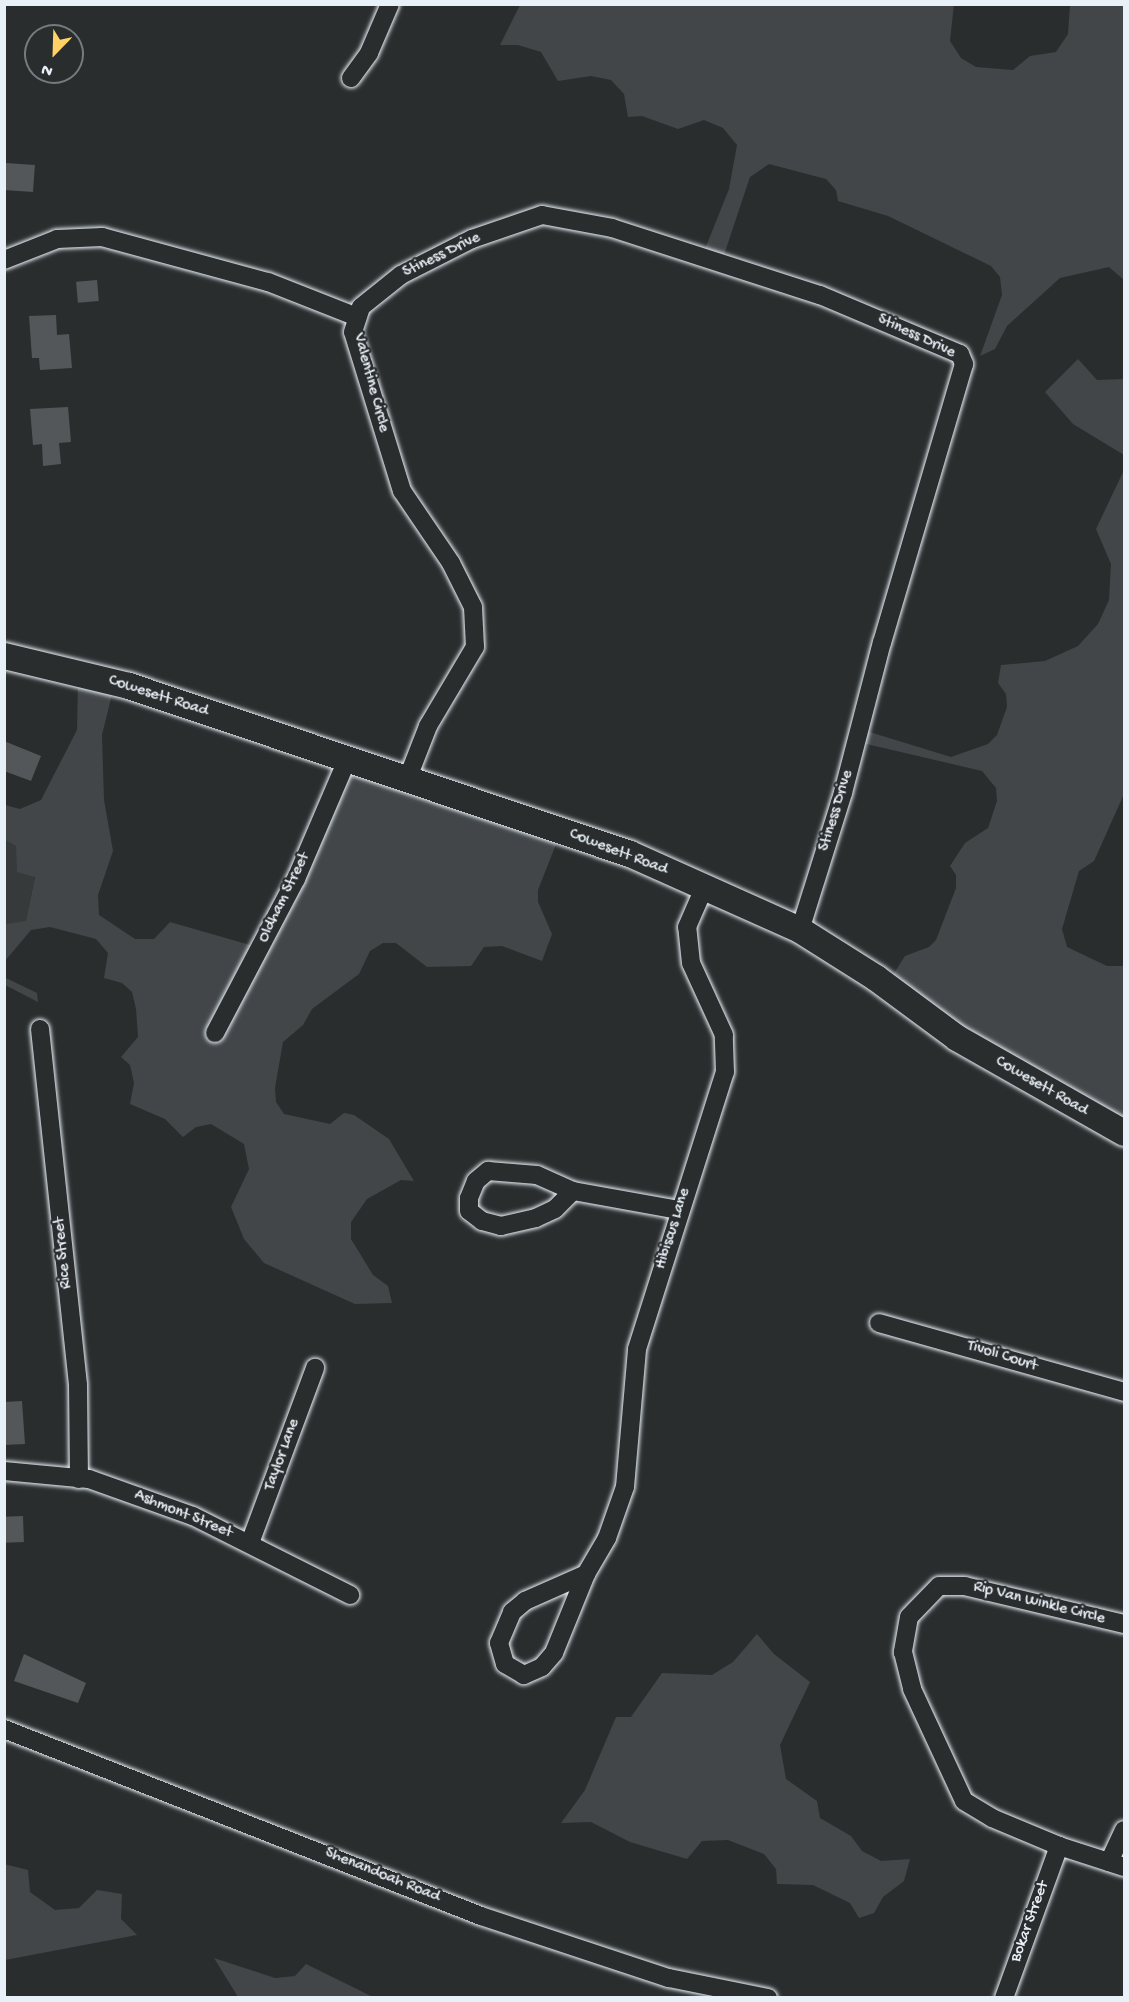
<!DOCTYPE html>
<html>
<head>
<meta charset="utf-8">
<style>
  body { margin:0 }
  #map { position:relative; width:1129px; height:2002px; overflow:hidden; background:#2a2d2e; font-family:"Gochi Hand",sans-serif }
  div>[style] { position:absolute }
  .built>* { inset:0; background:#363a3b }
  .green>* { inset:0; background:#424648 }
  .building>* { inset:0; background:#535759; transform-origin:0 0 }
  .roads { filter:drop-shadow(0 0 2px #e8f1f8) drop-shadow(0 0 2px #e8f1f8) }
  .street>* { height:18px; margin:-9px; padding:0 9px; transform-origin:9px; border-radius:9px; background:#2a2d2e }
  .secondary>* { height:26px; margin:-13px; padding:0 13px; transform-origin:13px; border-radius:13px; background:#2a2d2e }
  span { translate:-50% -50%; white-space:nowrap; text-align:center; line-height:1.15; -webkit-text-stroke:4.5px #2a2d2e; paint-order:stroke }
  .street-label { font-size:16px; color:#e8f1f8 }
  .frame { position:absolute; inset:0; border:6px solid #e8f1f8; pointer-events:none }
  .north { position:absolute; left:24px; top:24px; width:60px; height:60px; box-sizing:border-box; background:#2a2d2e; border:2px solid #767b7f; border-radius:50%; rotate:203deg; font-size:16px; font-weight:700; line-height:24px; text-align:center; color:#e8f1f8 }
  .north::after { content:''; display:block; margin:auto; width:21px; height:27px; background:#ffd166; clip-path:polygon(50% 0,100% 100%,50% 72%,0 100%) }
</style>
</head>
<body>
<div id="map">
  <div class="built">
    <i style="clip-path:polygon(5px 840px,16px 846px,35px 876px,26px 922px,5px 924px)"></i>
  </div>
  <div class="green">
    <i style="clip-path:polygon(910px 4px,954px 4px,950px 41px,961px 58px,976px 67px,1013px 70px,1030px 56px,1056px 52px,1068px 34px,1070px 5px,1124px 5px,1124px 280px,1109px 267px,1060px 278px,1007px 326px,995px 349px,980px 356px,1002px 295px,1000px 277px,991px 266px,888px 216px,838px 201px,836px 190px,826px 179px,769px 164px,750px 177px,722px 261px,703px 254px,729px 189px,737px 145px,723px 128px,704px 120px,678px 129px,642px 116px,628px 117px,624px 94px,611px 80px,591px 76px,558px 81px,541px 52px,518px 45px,500px 45px,520px 5px)"></i>
    <i style="clip-path:polygon(1078px 359px,1097px 380px,1124px 379px,1124px 455px,1073px 424px,1045px 392px)"></i>
    <i style="clip-path:polygon(1124px 470px,1124px 794px,1094px 861px,1079px 871px,1062px 929px,1067px 947px,1107px 966px,1124px 966px,1124px 1136px,887px 984px,905px 956px,929px 947px,936px 940px,956px 888px,956px 875px,950px 866px,965px 843px,988px 828px,997px 801px,996px 788px,982px 771px,858px 742px,863px 730px,951px 757px,988px 744px,997px 735px,1007px 707px,1006px 694px,998px 683px,1001px 665px,1045px 661px,1078px 646px,1098px 624px,1109px 600px,1111px 564px,1096px 529px)"></i>
    <i style="clip-path:polygon(78px 682px,114px 686px,102px 735px,104px 800px,113px 851px,98px 895px,99px 915px,135px 939px,154px 939px,170px 922px,260px 948px,348px 766px,560px 834px,538px 890px,538px 902px,552px 934px,542px 961px,502px 946px,484px 947px,471px 966px,427px 967px,396px 943px,383px 943px,370px 951px,359px 974px,312px 1009px,303px 1025px,283px 1042px,275px 1088px,276px 1102px,284px 1114px,330px 1124px,344px 1113px,354px 1115px,389px 1139px,414px 1181px,401px 1180px,367px 1199px,351px 1222px,351px 1239px,373px 1275px,388px 1286px,392px 1303px,355px 1304px,264px 1263px,244px 1239px,231px 1207px,249px 1169px,244px 1144px,211px 1124px,196px 1127px,183px 1137px,165px 1119px,130px 1104px,134px 1083px,130px 1065px,121px 1057px,138px 1037px,136px 1009px,132px 992px,122px 983px,104px 978px,108px 953px,96px 939px,50px 927px,31px 930px,5px 961px,5px 924px,26px 921px,35px 877px,17px 872px,16px 846px,5px 840px,5px 805px,20px 809px,41px 800px,77px 730px)"></i>
    <i style="clip-path:polygon(4px 968px,6px 978px,37px 993px,38px 1002px,5px 985px)"></i>
    <i style="clip-path:polygon(757px 1634px,774px 1654px,810px 1682px,780px 1745px,786px 1779px,817px 1801px,820px 1818px,851px 1836px,862px 1851px,881px 1861px,910px 1859px,904px 1881px,883px 1897px,874px 1913px,859px 1918px,850px 1903px,813px 1885px,777px 1884px,776px 1869px,764px 1854px,728px 1840px,702px 1841px,687px 1859px,630px 1842px,591px 1822px,561px 1823px,585px 1790px,616px 1717px,631px 1717px,662px 1673px,712px 1675px,733px 1662px)"></i>
    <i style="clip-path:polygon(4px 1864px,28px 1870px,30px 1892px,55px 1910px,79px 1908px,97px 1890px,122px 1894px,121px 1919px,137px 1935px,5px 1960px)"></i>
    <i style="clip-path:polygon(214px 1958px,275px 1978px,295px 1976px,306px 1964px,373px 1997px,238px 1997px)"></i>
  </div>
  <div class="building">
    <i style="left:6px;top:163px;width:29px;height:27px;rotate:4deg"></i>
    <i style="left:97px;top:280px;width:21px;height:21px;rotate:85deg"></i>
    <i style="clip-path:polygon(56px 315px,57px 335px,69px 334px,72px 368px,40px 370px,39px 358px,32px 358px,29px 316px)"></i>
    <i style="clip-path:polygon(68px 407px,71px 442px,59px 443px,61px 464px,43px 466px,42px 444px,33px 445px,30px 409px)"></i>
    <i style="clip-path:polygon(4px 741px,41px 756px,31px 781px,4px 771px)"></i>
    <i style="clip-path:polygon(22px 1401px,25px 1444px,4px 1445px,4px 1402px)"></i>
    <i style="left:23px;top:1516px;width:26px;height:19px;rotate:88deg"></i>
    <i style="clip-path:polygon(24px 1654px,86px 1683px,78px 1703px,14px 1681px)"></i>
  </div>
  <div class="roads">
    <div class="street">
      <i style="left:351px;top:78px;width:31px;rotate:-54deg"></i>
      <i style="left:369px;top:53px;width:53px;rotate:-66.8deg"></i>
      <i style="left:4px;top:260px;width:57px;rotate:-21.6deg"></i>
      <i style="left:57px;top:239px;width:45px;rotate:-2.5deg"></i>
      <i style="left:102px;top:237px;width:172px;rotate:15.2deg"></i>
      <i style="left:268px;top:282px;width:96px;rotate:21.5deg"></i>
      <i style="left:407px;top:780px;width:58px;rotate:-68.7deg"></i>
      <i style="left:428px;top:726px;width:92px;rotate:-59.3deg"></i>
      <i style="left:475px;top:647px;width:40px;rotate:-92.9deg"></i>
      <i style="left:473px;top:607px;width:49px;rotate:-116.6deg"></i>
      <i style="left:451px;top:563px;width:87px;rotate:-124.2deg"></i>
      <i style="left:402px;top:491px;width:166px;rotate:-107.1deg"></i>
      <i style="left:353px;top:332px;width:26px;rotate:-72deg"></i>
      <i style="left:361px;top:307px;width:51px;rotate:-38.7deg"></i>
      <i style="left:401px;top:275px;width:80px;rotate:-26.9deg"></i>
      <i style="left:472px;top:239px;width:74px;rotate:-18.9deg"></i>
      <i style="left:542px;top:215px;width:71px;rotate:10.5deg"></i>
      <i style="left:612px;top:228px;width:219px;rotate:17.9deg"></i>
      <i style="left:820px;top:295px;width:152px;rotate:22.9deg"></i>
      <i style="left:960px;top:354px;width:11px;rotate:68deg"></i>
      <i style="left:964px;top:364px;width:290px;rotate:106.4deg"></i>
      <i style="left:882px;top:642px;width:156px;rotate:104.5deg"></i>
      <i style="left:843px;top:793px;width:144px;rotate:107.4deg"></i>
      <i style="left:40px;top:1029px;width:358px;rotate:83.9deg"></i>
      <i style="left:78px;top:1385px;width:94px;rotate:89.4deg"></i>
      <i style="left:215px;top:1033px;width:174px;rotate:-62.3deg"></i>
      <i style="left:296px;top:879px;width:129px;rotate:-66.8deg"></i>
      <i style="left:488px;top:1171px;width:49px;rotate:4.7deg"></i>
      <i style="left:537px;top:1175px;width:39px;rotate:24deg"></i>
      <i style="left:573px;top:1191px;width:25px;rotate:135deg"></i>
      <i style="left:555px;top:1209px;width:21px;rotate:155deg"></i>
      <i style="left:536px;top:1218px;width:36px;rotate:167deg"></i>
      <i style="left:501px;top:1226px;width:20px;rotate:-165deg"></i>
      <i style="left:482px;top:1221px;width:16px;rotate:-142deg"></i>
      <i style="left:469px;top:1211px;width:13px;rotate:-90deg"></i>
      <i style="left:469px;top:1198px;width:18px;rotate:-68deg"></i>
      <i style="left:476px;top:1181px;width:16px;rotate:-40deg"></i>
      <i style="left:573px;top:1191px;width:108px;rotate:10.2deg"></i>
      <i style="left:879px;top:1323px;width:255px;rotate:15.7deg"></i>
      <i style="left:4px;top:1471px;width:85px;rotate:5.4deg"></i>
      <i style="left:89px;top:1479px;width:110px;rotate:19.6deg"></i>
      <i style="left:193px;top:1516px;width:176px;rotate:26.7deg"></i>
      <i style="left:250px;top:1543px;width:187px;rotate:-69.6deg"></i>
      <i style="left:586px;top:1574px;width:42px;rotate:-59.7deg"></i>
      <i style="left:607px;top:1538px;width:54px;rotate:-70.6deg"></i>
      <i style="left:625px;top:1487px;width:139px;rotate:-85deg"></i>
      <i style="left:637px;top:1349px;width:291px;rotate:-72.4deg"></i>
      <i style="left:725px;top:1072px;width:37px;rotate:-92deg"></i>
      <i style="left:724px;top:1035px;width:79px;rotate:-114.6deg"></i>
      <i style="left:691px;top:963px;width:36px;rotate:-96deg"></i>
      <i style="left:687px;top:927px;width:43px;rotate:-66.4deg"></i>
      <i style="left:586px;top:1574px;width:85px;rotate:112.1deg"></i>
      <i style="left:554px;top:1653px;width:18px;rotate:131deg"></i>
      <i style="left:542px;top:1667px;width:20px;rotate:156deg"></i>
      <i style="left:524px;top:1675px;width:22px;rotate:-150deg"></i>
      <i style="left:505px;top:1664px;width:22px;rotate:-106deg"></i>
      <i style="left:499px;top:1643px;width:34px;rotate:-67deg"></i>
      <i style="left:512px;top:1612px;width:17px;rotate:-40deg"></i>
      <i style="left:525px;top:1601px;width:67px;rotate:-23.9deg"></i>
      <i style="left:1124px;top:1624px;width:163px;rotate:-166.6deg"></i>
      <i style="left:965px;top:1586px;width:26px;rotate:180deg"></i>
      <i style="left:939px;top:1586px;width:43px;rotate:134.1deg"></i>
      <i style="left:909px;top:1617px;width:36px;rotate:100deg"></i>
      <i style="left:903px;top:1652px;width:38px;rotate:76deg"></i>
      <i style="left:912px;top:1689px;width:123px;rotate:65.1deg"></i>
      <i style="left:964px;top:1801px;width:33px;rotate:31deg"></i>
      <i style="left:992px;top:1818px;width:73px;rotate:22.7deg"></i>
      <i style="left:1059px;top:1846px;width:68px;rotate:17.9deg"></i>
      <i style="left:4px;top:1729px;width:512px;rotate:21.41deg"></i>
      <i style="left:481px;top:1916px;width:198px;rotate:18.3deg"></i>
      <i style="left:669px;top:1978px;width:101px;rotate:11.4deg"></i>
      <i style="left:1109px;top:1862px;width:35px;rotate:-65deg"></i>
      <i style="left:1004px;top:1998px;width:162px;rotate:-70.1deg"></i>
    </div>
    <div class="secondary">
      <i style="left:4px;top:656px;width:129px;rotate:13.5deg"></i>
      <i style="left:129px;top:686px;width:528px;rotate:18.54deg"></i>
      <i style="left:630px;top:854px;width:186px;rotate:24.1deg"></i>
      <i style="left:800px;top:930px;width:90px;rotate:32.3deg"></i>
      <i style="left:876px;top:978px;width:101px;rotate:36.5deg"></i>
      <i style="left:957px;top:1038px;width:192px;rotate:29.6deg"></i>
    </div>
  </div>
  <div class="street-label">
    <span style="left:442px;top:256px;rotate:-26deg">Stiness Drive</span>
    <span style="left:916px;top:337px;rotate:25deg">Stiness Drive</span>
    <span style="left:370px;top:383px;rotate:75deg">Valentine Circle</span>
    <span style="left:158px;top:697px;rotate:18deg">Cowesett Road</span>
    <span style="left:837px;top:811px;rotate:-73deg">Stiness Drive</span>
    <span style="left:618px;top:853px;rotate:21deg">Cowesett Road</span>
    <span style="left:285px;top:898px;rotate:-64deg">Oldham Street</span>
    <span style="left:1041px;top:1087px;rotate:30deg">Cowesett Road</span>
    <span style="left:674px;top:1229px;rotate:-73deg">Hibiscus Lane</span>
    <span style="left:64px;top:1253px;rotate:-96deg">Rice Street</span>
    <span style="left:1002px;top:1357px;rotate:17deg">Tivoli Court</span>
    <span style="left:283px;top:1455px;rotate:-70deg">Taylor Lane</span>
    <span style="left:183px;top:1515px;rotate:22deg">Ashmont Street</span>
    <span style="left:1039px;top:1604px;rotate:14deg">Rip Van Winkle Circle</span>
    <span style="left:382px;top:1876px;rotate:22deg">Shenandoah Road</span>
    <span style="left:1031px;top:1922px;rotate:-70deg">Bokar Street</span>
  </div>
  <div class="frame"></div>
  <div class="north">N</div>
</div>
</body>
</html>
